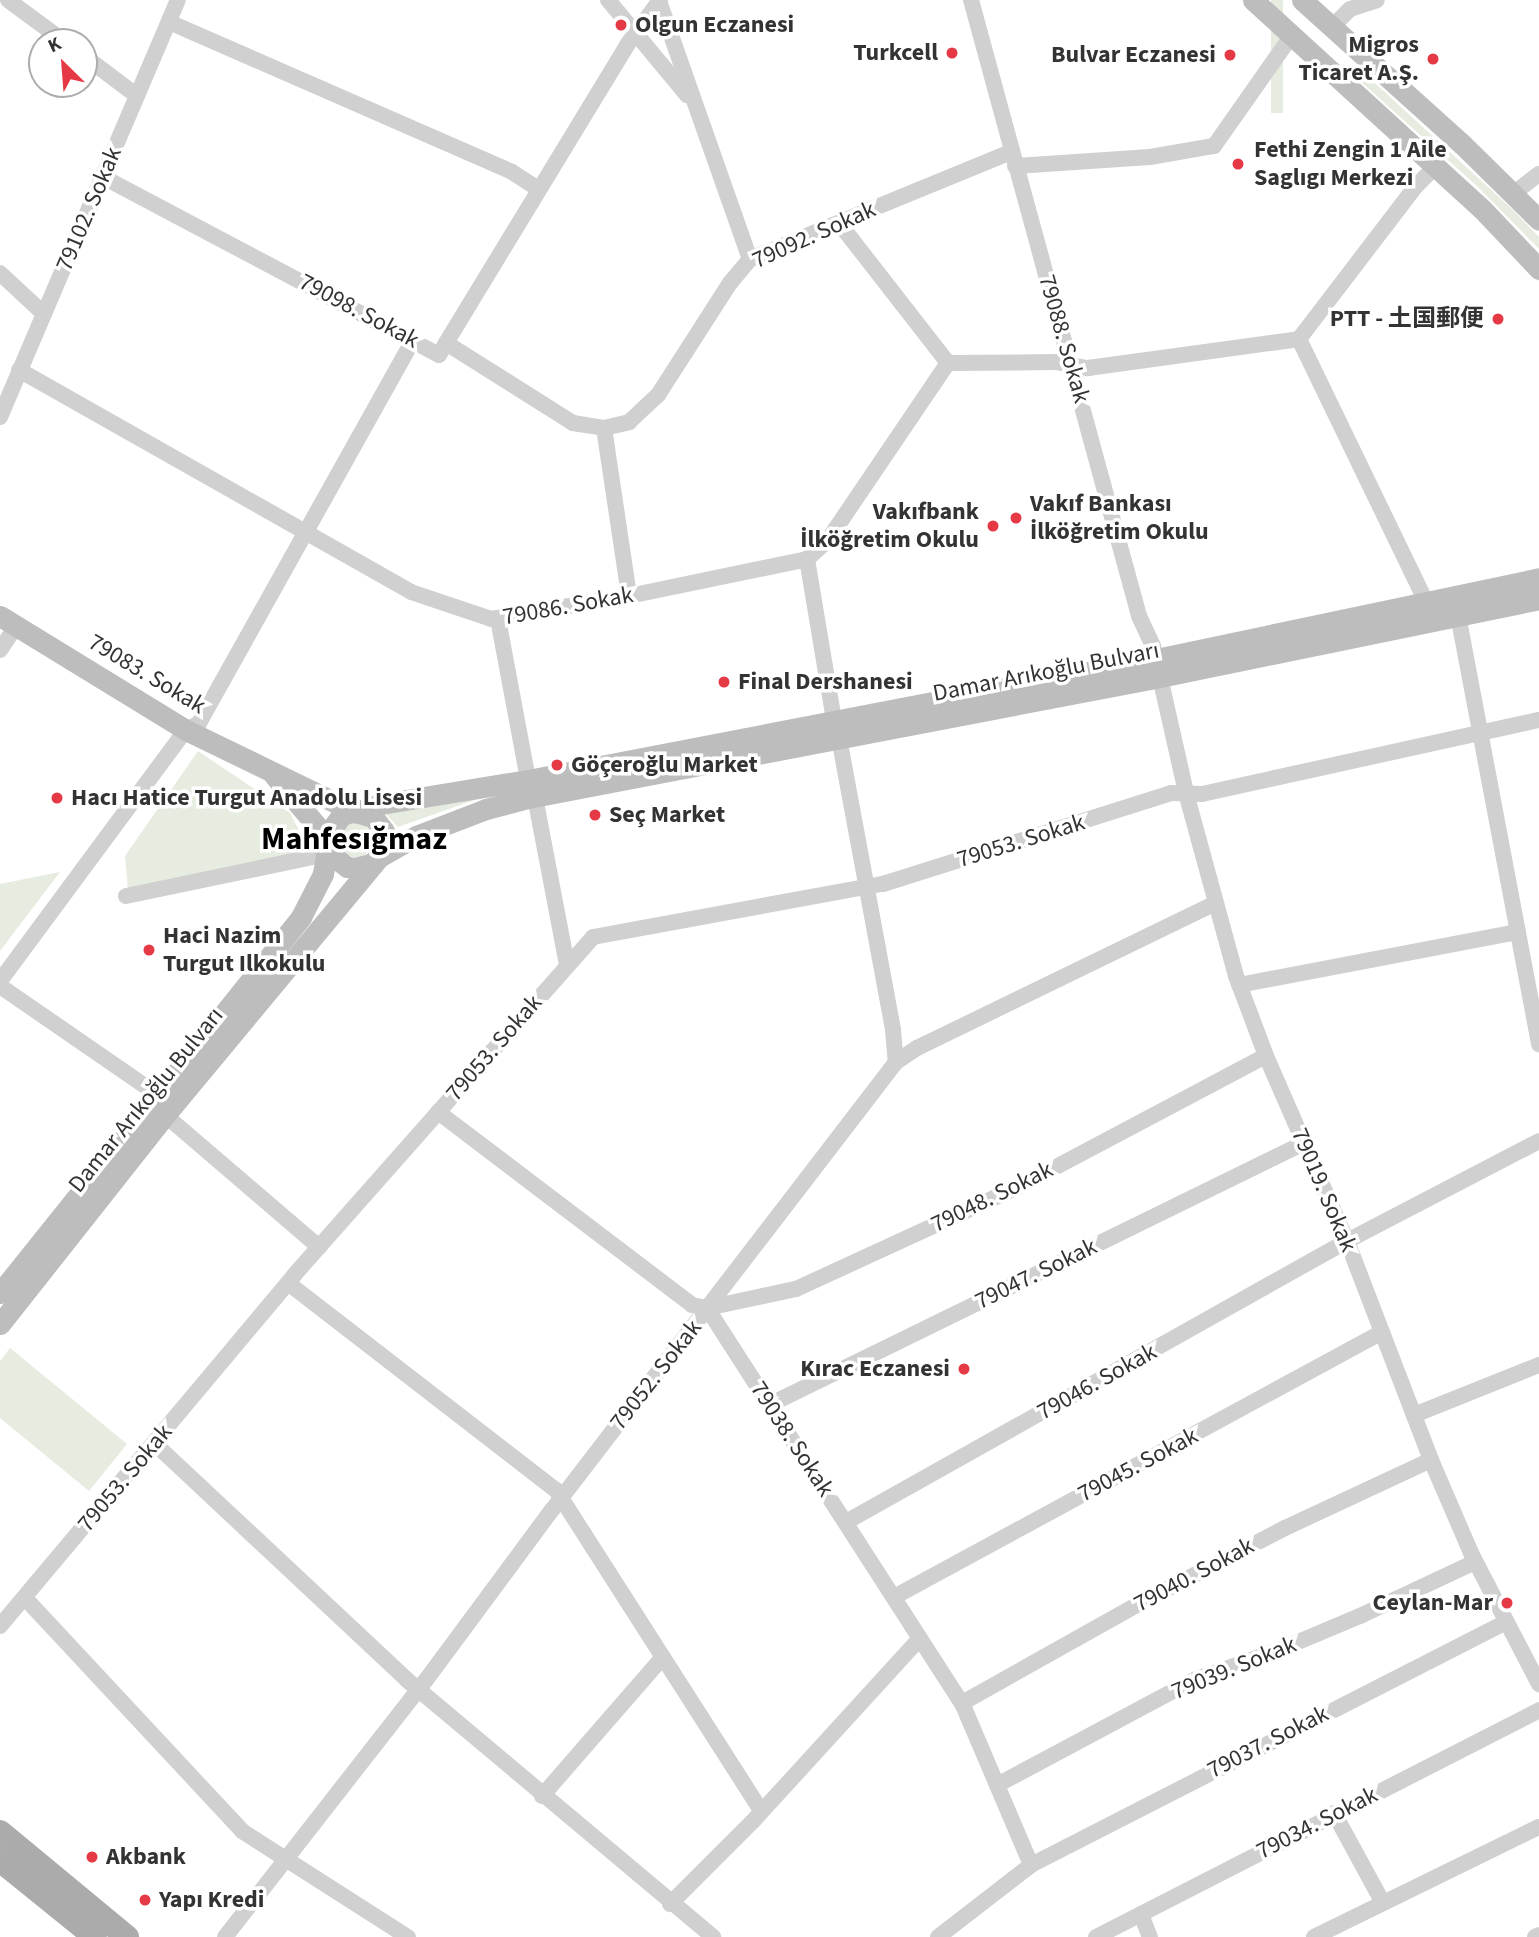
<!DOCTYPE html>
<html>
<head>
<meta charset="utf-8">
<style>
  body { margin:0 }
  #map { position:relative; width:1539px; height:1937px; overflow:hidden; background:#fff; font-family:"Source Sans 3","Noto Sans SC",sans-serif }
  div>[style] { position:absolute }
  .green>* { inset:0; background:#e6ecdf; transform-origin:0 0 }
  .round { border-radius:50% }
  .street>* { height:16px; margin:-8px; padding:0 8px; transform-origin:8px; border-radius:8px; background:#d0d0d0 }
  .secondary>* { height:21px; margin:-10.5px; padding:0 10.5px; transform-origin:10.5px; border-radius:10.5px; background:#bdbdbd }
  .primary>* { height:24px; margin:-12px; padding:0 12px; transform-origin:12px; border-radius:12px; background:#ababab }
  .dots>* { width:19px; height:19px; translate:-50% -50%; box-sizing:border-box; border:4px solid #fff; border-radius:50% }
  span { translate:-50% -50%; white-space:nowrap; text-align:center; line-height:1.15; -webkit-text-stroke:7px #fff; paint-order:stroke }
  .poi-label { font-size:24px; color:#333; font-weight:700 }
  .left { translate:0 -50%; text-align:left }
  .right { translate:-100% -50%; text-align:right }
  .street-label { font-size:24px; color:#333 }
  .district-label { font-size:32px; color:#000; font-weight:700 }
  .north { position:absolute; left:28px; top:28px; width:70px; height:70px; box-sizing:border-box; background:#fff; border:2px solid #adadad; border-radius:50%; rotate:335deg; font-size:19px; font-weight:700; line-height:28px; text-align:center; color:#333 }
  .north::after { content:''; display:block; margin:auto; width:24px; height:32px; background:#e63946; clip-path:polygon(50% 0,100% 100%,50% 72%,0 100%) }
</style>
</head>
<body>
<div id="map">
  <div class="green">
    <i style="left:1271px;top:0;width:12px;height:113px"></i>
    <i style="clip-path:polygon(1365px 74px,1513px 210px,1539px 237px,1539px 249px,1478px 187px,1359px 80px)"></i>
    <i style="clip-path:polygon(198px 751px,290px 813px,309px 850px,128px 890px,125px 856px)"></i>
    <i style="clip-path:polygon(483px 797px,398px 827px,385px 813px)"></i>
    <i class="round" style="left:339px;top:823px;width:34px;height:34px"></i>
    <i style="clip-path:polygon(60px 872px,0 951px,0 884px)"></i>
    <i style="clip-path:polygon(10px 1348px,127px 1444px,89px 1491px,0 1418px,0 1361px)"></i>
  </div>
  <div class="street">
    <i style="left:8px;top:0;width:71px;rotate:36.4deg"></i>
    <i style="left:608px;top:0;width:124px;rotate:50.3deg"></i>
    <i style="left:971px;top:0;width:638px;rotate:74.74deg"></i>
    <i style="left:1139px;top:616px;width:33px;rotate:65deg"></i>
    <i style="left:1153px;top:646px;width:151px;rotate:77.3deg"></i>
    <i style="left:1186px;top:793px;width:190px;rotate:74.7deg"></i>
    <i style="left:1236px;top:976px;width:85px;rotate:69.4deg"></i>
    <i style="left:1266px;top:1056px;width:202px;rotate:66.4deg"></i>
    <i style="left:1347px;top:1241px;width:235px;rotate:69deg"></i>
    <i style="left:1431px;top:1460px;width:101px;rotate:66.7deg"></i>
    <i style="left:1471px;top:1553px;width:148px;rotate:62.6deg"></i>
    <i style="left:659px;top:1px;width:274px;rotate:70.6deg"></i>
    <i style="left:169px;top:22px;width:374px;rotate:23.6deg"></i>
    <i style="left:512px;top:172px;width:31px;rotate:33deg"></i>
    <i style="left:1332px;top:27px;width:25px;rotate:-45deg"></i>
    <i style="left:1350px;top:9px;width:28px;rotate:-18deg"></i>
    <i style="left:84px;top:56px;width:66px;rotate:37deg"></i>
    <i style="left:1015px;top:166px;width:135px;rotate:-3.8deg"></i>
    <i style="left:1150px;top:157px;width:65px;rotate:-9.8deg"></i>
    <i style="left:1214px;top:146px;width:136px;rotate:-54.9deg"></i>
    <i style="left:103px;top:177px;width:380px;rotate:27.9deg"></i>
    <i style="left:439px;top:355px;width:14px;rotate:-60deg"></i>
    <i style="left:446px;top:343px;width:150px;rotate:32.2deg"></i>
    <i style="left:573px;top:423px;width:31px;rotate:9deg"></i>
    <i style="left:604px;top:428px;width:170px;rotate:81.5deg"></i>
    <i style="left:1513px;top:194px;width:33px;rotate:-38deg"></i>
    <i style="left:839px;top:223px;width:177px;rotate:52.1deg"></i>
    <i style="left:0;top:273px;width:60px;rotate:43deg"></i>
    <i style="left:1299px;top:339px;width:294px;rotate:64.2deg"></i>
    <i style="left:446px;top:343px;width:349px;rotate:-58.7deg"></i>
    <i style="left:627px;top:45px;width:56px;rotate:-53.7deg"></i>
    <i style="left:948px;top:363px;width:108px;rotate:-0.5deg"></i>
    <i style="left:1056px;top:362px;width:33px;rotate:11deg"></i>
    <i style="left:1088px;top:368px;width:213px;rotate:-7.8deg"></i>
    <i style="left:1299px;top:339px;width:193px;rotate:-52.6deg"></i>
    <i style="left:1416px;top:186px;width:28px;rotate:-45deg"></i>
    <i style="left:19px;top:370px;width:450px;rotate:29.5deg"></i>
    <i style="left:411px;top:592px;width:84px;rotate:18.6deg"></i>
    <i style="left:491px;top:619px;width:140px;rotate:-9.5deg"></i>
    <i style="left:629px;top:596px;width:182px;rotate:-11.7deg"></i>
    <i style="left:807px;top:559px;width:28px;rotate:-42deg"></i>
    <i style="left:828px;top:540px;width:214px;rotate:-55.9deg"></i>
    <i style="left:0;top:417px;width:453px;rotate:-66.9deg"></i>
    <i style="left:604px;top:428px;width:26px;rotate:-13deg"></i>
    <i style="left:629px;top:422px;width:40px;rotate:-43deg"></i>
    <i style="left:658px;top:395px;width:133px;rotate:-57.3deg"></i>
    <i style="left:730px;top:283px;width:31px;rotate:-50deg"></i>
    <i style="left:750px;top:259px;width:282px;rotate:-22.3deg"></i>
    <i style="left:807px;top:559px;width:163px;rotate:80.5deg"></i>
    <i style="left:1458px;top:615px;width:437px;rotate:79.3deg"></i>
    <i style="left:498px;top:619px;width:164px;rotate:79.4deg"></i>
    <i style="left:0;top:650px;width:29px;rotate:-56deg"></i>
    <i style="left:839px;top:738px;width:297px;rotate:79.5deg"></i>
    <i style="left:893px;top:1030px;width:32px;rotate:85deg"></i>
    <i style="left:535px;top:797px;width:171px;rotate:79.2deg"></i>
    <i style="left:126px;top:896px;width:191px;rotate:-11.8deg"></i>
    <i style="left:0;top:981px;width:312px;rotate:-53.5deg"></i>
    <i style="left:186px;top:730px;width:15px;rotate:-28deg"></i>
    <i style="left:199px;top:723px;width:439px;rotate:-60.8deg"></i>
    <i style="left:1239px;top:985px;width:284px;rotate:-10.8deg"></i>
    <i style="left:0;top:986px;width:192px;rotate:34.6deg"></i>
    <i style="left:438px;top:1112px;width:319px;rotate:37.2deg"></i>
    <i style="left:692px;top:1305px;width:15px;rotate:11deg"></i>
    <i style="left:707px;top:1308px;width:470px;rotate:57.2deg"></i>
    <i style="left:962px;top:1703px;width:176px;rotate:66.9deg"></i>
    <i style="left:165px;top:1115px;width:203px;rotate:40.6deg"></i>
    <i style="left:288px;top:1283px;width:339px;rotate:37.7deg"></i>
    <i style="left:556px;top:1490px;width:381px;rotate:57.4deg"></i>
    <i style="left:707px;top:1308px;width:91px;rotate:-12.1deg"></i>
    <i style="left:796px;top:1289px;width:247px;rotate:-24.7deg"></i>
    <i style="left:1020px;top:1186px;width:278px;rotate:-27.9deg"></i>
    <i style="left:769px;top:1405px;width:596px;rotate:-26.09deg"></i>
    <i style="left:1414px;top:1415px;width:135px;rotate:-21.8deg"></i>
    <i style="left:154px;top:1443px;width:347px;rotate:43.1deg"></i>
    <i style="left:407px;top:1680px;width:400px;rotate:40deg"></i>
    <i style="left:846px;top:1522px;width:574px;rotate:-29.29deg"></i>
    <i style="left:1347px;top:1241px;width:216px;rotate:-27.5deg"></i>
    <i style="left:894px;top:1597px;width:555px;rotate:-28.5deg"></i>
    <i style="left:25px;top:1598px;width:318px;rotate:47deg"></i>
    <i style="left:242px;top:1831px;width:197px;rotate:32.6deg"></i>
    <i style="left:0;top:1626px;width:459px;rotate:-50deg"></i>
    <i style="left:295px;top:1274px;width:450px;rotate:-48.5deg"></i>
    <i style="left:593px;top:937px;width:295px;rotate:-10.4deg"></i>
    <i style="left:883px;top:884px;width:302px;rotate:-17.5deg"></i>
    <i style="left:1171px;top:793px;width:31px;rotate:2deg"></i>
    <i style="left:1202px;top:794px;width:345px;rotate:-12.4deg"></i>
    <i style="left:962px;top:1703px;width:209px;rotate:-29.3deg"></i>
    <i style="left:1144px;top:1601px;width:159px;rotate:-27.4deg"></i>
    <i style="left:1285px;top:1528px;width:161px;rotate:-25deg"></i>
    <i style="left:997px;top:1785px;width:223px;rotate:-28.1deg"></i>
    <i style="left:1194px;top:1680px;width:90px;rotate:-19.4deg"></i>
    <i style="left:1279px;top:1650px;width:88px;rotate:-22.8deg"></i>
    <i style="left:1360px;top:1616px;width:127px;rotate:-25.2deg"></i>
    <i style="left:542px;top:1796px;width:184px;rotate:-49deg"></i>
    <i style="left:1334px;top:1813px;width:102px;rotate:61.4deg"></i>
    <i style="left:670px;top:1904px;width:119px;rotate:-45deg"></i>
    <i style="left:754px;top:1820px;width:246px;rotate:-47.6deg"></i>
    <i style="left:1141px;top:1914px;width:25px;rotate:69deg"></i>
    <i style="left:225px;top:1937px;width:326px;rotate:-52deg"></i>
    <i style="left:426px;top:1680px;width:212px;rotate:-53.5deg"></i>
    <i style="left:552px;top:1510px;width:565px;rotate:-52.48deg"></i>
    <i style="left:896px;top:1062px;width:25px;rotate:-34deg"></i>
    <i style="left:917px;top:1048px;width:330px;rotate:-25.9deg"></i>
    <i style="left:938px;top:1937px;width:118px;rotate:-37.7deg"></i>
    <i style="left:1031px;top:1865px;width:534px;rotate:-27.09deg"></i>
    <i style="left:1096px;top:1937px;width:498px;rotate:-27.1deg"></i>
    <i style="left:1314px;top:1937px;width:250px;rotate:-26.1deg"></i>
    <i style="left:1535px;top:1937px;width:4px;rotate:-27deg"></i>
  </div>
  <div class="secondary">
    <i style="left:1253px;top:0;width:310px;rotate:42.4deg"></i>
    <i style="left:1482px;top:209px;width:83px;rotate:46.5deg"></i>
    <i style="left:1302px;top:0;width:215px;rotate:42deg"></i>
    <i style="left:1462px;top:144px;width:108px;rotate:44.6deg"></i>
    <i style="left:0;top:616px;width:218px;rotate:31.5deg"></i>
    <i style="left:186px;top:730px;width:188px;rotate:25.9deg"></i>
    <i style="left:355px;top:812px;width:19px;rotate:16deg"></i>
    <i style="left:373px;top:817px;width:18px;rotate:52deg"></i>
    <i style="left:384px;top:831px;width:19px;rotate:93deg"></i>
    <i style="left:383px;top:850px;width:16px;rotate:128deg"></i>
    <i style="left:373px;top:863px;width:18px;rotate:164deg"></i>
    <i style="left:356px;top:868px;width:9px;rotate:-174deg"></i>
    <i style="left:347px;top:867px;width:18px;rotate:-142deg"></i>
    <i style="left:333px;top:856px;width:9px;rotate:-117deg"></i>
    <i style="left:329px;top:848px;width:17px;rotate:-87deg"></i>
    <i style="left:330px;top:831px;width:17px;rotate:-54deg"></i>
    <i style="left:340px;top:817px;width:8px;rotate:-30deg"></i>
    <i style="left:347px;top:813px;width:8px;rotate:-7deg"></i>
    <i style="left:355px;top:812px;width:27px;rotate:-17deg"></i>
    <i style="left:381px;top:804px;width:149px;rotate:-9.3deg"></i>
    <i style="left:528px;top:780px;width:640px;rotate:-10.91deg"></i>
    <i style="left:1156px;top:659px;width:391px;rotate:-11.9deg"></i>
    <i style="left:273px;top:774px;width:85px;rotate:49.8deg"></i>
    <i style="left:0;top:1293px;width:482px;rotate:-51.3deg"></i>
    <i style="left:301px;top:917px;width:48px;rotate:-62.9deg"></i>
    <i style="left:323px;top:874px;width:33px;rotate:-81deg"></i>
    <i style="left:0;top:1324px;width:266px;rotate:-51.7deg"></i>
    <i style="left:165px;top:1115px;width:335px;rotate:-50.3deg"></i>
    <i style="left:379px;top:857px;width:43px;rotate:-29.6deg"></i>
    <i style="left:416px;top:836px;width:75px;rotate:-21.1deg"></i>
    <i style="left:486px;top:809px;width:43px;rotate:-14.7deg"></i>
    <i style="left:528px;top:798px;width:643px;rotate:-10.84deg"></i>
    <i style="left:1160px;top:677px;width:387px;rotate:-11.6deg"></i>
  </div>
  <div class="primary">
    <i style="left:0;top:1832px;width:165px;rotate:39.6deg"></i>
    <i style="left:0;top:1860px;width:122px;rotate:39deg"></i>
  </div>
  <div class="dots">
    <i style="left:621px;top:25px;background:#e63946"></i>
    <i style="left:952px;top:53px;background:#e63946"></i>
    <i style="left:1230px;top:55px;background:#e63946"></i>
    <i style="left:1433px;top:59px;background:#e63946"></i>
    <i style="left:1238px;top:164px;background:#e63946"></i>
    <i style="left:1498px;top:319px;background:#e63946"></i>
    <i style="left:1016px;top:518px;background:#e63946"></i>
    <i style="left:993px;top:526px;background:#e63946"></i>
    <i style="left:724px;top:682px;background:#e63946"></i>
    <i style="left:557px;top:765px;background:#e63946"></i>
    <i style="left:57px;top:798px;background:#e63946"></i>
    <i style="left:595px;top:815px;background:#e63946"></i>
    <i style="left:149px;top:950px;background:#e63946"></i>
    <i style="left:964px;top:1369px;background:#e63946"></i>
    <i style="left:1507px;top:1603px;background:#e63946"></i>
    <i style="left:92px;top:1857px;background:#e63946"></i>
    <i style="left:145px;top:1900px;background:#e63946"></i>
  </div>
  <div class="poi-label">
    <span class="left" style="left:635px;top:25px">Olgun Eczanesi</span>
    <span class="right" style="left:1419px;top:59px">Migros<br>Ticaret A.Ş.</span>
    <span class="right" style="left:938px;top:53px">Turkcell</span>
    <span class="right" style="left:1216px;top:55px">Bulvar Eczanesi</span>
    <span class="left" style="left:1254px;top:164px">Fethi Zengin 1 Aile<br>Saglıgı Merkezi</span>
    <span class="right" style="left:1484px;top:319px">PTT - 土国郵便</span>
    <span class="left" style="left:1030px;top:518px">Vakıf Bankası<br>İlköğretim Okulu</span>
    <span class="right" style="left:979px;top:526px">Vakıfbank<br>İlköğretim Okulu</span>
    <span class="left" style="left:738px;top:682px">Final Dershanesi</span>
    <span class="left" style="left:571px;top:765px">Göçeroğlu Market</span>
    <span class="left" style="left:71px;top:798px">Hacı Hatice Turgut Anadolu Lisesi</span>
    <span class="left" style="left:609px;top:815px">Seç Market</span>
    <span class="left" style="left:163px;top:950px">Haci Nazim<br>Turgut Ilkokulu</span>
    <span class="right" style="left:950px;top:1369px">Kırac Eczanesi</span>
    <span class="right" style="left:1493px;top:1603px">Ceylan-Mar</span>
    <span class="left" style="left:106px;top:1857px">Akbank</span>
    <span class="left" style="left:159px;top:1900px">Yapı Kredi</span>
  </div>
  <div class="street-label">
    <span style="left:89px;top:209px;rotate:-67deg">79102. Sokak</span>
    <span style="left:814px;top:235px;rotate:-24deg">79092. Sokak</span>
    <span style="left:359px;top:311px;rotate:28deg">79098. Sokak</span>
    <span style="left:1064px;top:339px;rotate:74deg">79088. Sokak</span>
    <span style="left:568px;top:606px;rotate:-10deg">79086. Sokak</span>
    <span style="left:1046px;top:672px;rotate:-11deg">Damar Arıkoğlu Bulvarı</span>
    <span style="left:147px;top:674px;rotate:31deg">79083. Sokak</span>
    <span style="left:1021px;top:841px;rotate:-17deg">79053. Sokak</span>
    <span style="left:494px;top:1048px;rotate:-49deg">79053. Sokak</span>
    <span style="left:146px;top:1100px;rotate:-51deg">Damar Arıkoğlu Bulvarı</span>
    <span style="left:1324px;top:1190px;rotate:67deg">79019. Sokak</span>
    <span style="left:992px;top:1197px;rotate:-26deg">79048. Sokak</span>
    <span style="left:1036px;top:1274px;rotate:-26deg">79047. Sokak</span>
    <span style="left:656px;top:1375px;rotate:-52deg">79052. Sokak</span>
    <span style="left:1097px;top:1382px;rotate:-29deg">79046. Sokak</span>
    <span style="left:792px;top:1439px;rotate:57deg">79038. Sokak</span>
    <span style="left:1138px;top:1465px;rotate:-28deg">79045. Sokak</span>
    <span style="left:125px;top:1478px;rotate:-50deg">79053. Sokak</span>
    <span style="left:1194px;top:1575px;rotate:-28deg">79040. Sokak</span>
    <span style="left:1234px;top:1668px;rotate:-22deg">79039. Sokak</span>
    <span style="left:1268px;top:1742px;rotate:-27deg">79037. Sokak</span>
    <span style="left:1317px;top:1823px;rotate:-27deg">79034. Sokak</span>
  </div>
  <div class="district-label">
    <span style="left:354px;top:839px">Mahfesığmaz</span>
  </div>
  <div class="north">K</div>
</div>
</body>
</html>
